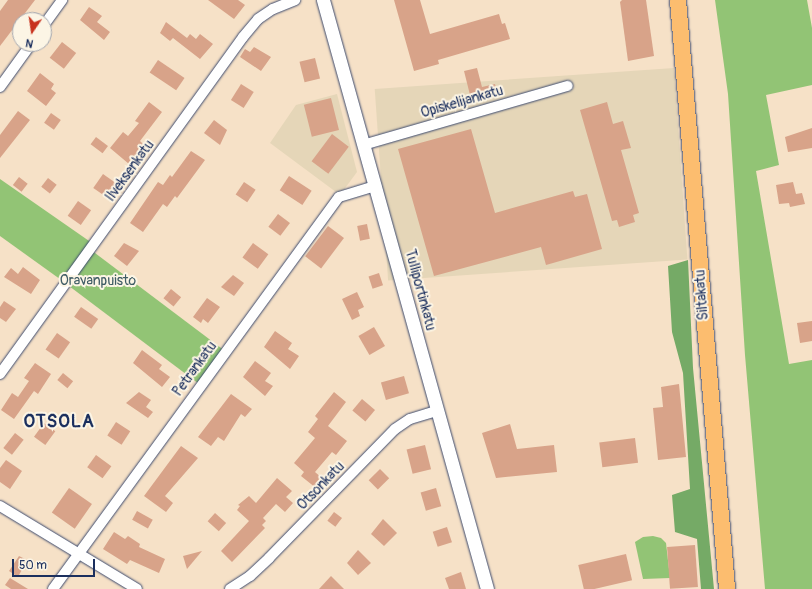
<!DOCTYPE html>
<html>
<head>
<meta charset="utf-8">
<style>
  body { margin:0 }
  #map { position:relative; width:812px; height:589px; overflow:hidden; background:#f6e1c7; font-family:Pangolin,sans-serif }
  div>[style] { position:absolute }
  .built>* { inset:0; background:#e5d6b8; transform-origin:0 0 }
  .green>* { inset:0; background:#92c475; transform-origin:0 0 }
  .forest>* { inset:0; background:#75aa66 }
  .building>* { inset:0; background:#d8a389; transform-origin:0 0 }
  .roads { filter:drop-shadow(0 0 1px #3c4a6e) drop-shadow(0 0 1px #3c4a6e) }
  .minor>* { height:10px; margin:-5px; padding:0 5px; transform-origin:5px; border-radius:5px; background:#fff }
  .tertiary>* { height:13px; margin:-6.5px; padding:0 6.5px; transform-origin:6.5px; border-radius:6.5px; background:#fff }
  .primary>* { height:16px; margin:-8px; padding:0 8px; transform-origin:8px; border-radius:8px; background:#fcbd6f }
  span { translate:-50% -50%; white-space:nowrap; text-align:center; line-height:1.15; -webkit-text-stroke:4px #fcf5e5; paint-order:stroke }
  .street-label { font-size:14px; color:#1b2f5e }
  .park-label { font-size:14px; color:#3f5c65 }
  .district-label { font-size:18px; color:#1b2f5e; font-weight:700; letter-spacing:1px }
  .north { position:absolute; left:12px; top:12px; width:40px; height:40px; box-sizing:border-box; background:#fcf5e5; border:1px solid #a2a6af; border-radius:50%; rotate:193deg; font-size:11px; font-weight:700; line-height:16px; text-align:center; color:#1b2f5e }
  .north::after { content:''; display:block; margin:auto; width:14px; height:18px; background:#c8321e; clip-path:polygon(50% 0,100% 100%,50% 72%,0 100%) }
  .scale { position:absolute; left:12px; top:559px; width:83px; height:18px; box-sizing:border-box; border:2px solid #1b2f5e; border-top:0; padding-left:5px; font-size:12px; line-height:14px; white-space:nowrap; color:#1b2f5e; -webkit-text-stroke:3px #fcf5e5; paint-order:stroke }
</style>
</head>
<body>
<div id="map">
  <div class="built">
    <i style="left:674px;top:68px;width:192px;height:300px;rotate:86deg"></i>
    <i style="clip-path:polygon(337px 94px,357px 172px,340px 195px,270px 143px,296px 105px)"></i>
  </div>
  <div class="green">
    <i style="clip-path:polygon(715px 0,807px 0,812px 28px,812px 85px,766px 95px,779px 165px,756px 171px,789px 364px,812px 360px,812px 589px,765px 589px,745px 355px,728px 94px)"></i>
    <i style="clip-path:polygon(0 179px,92px 243px,64px 282px,0 236px)"></i>
    <i style="left:91px;top:250px;width:167px;height:42px;rotate:37deg"></i>
    <i style="clip-path:polygon(653px 536px,661px 538px,666px 543px,670px 578px,643px 579px,635px 542px,643px 537px)"></i>
  </div>
  <div class="forest">
    <i style="clip-path:polygon(688px 260px,693px 368px,714px 589px,701px 589px,697px 539px,675px 532px,672px 495px,690px 489px,683px 373px,672px 332px,668px 266px)"></i>
  </div>
  <div class="building">
    <i style="clip-path:polygon(8px 0,35px 0,0 46px,0 11px)"></i>
    <i style="clip-path:polygon(208px 0,238px 0,245px 5px,234px 19px)"></i>
    <i style="clip-path:polygon(394px 0,420px 0,430px 34px,499px 14px,502px 24px,505px 23px,510px 39px,438px 60px,439px 64px,414px 71px)"></i>
    <i style="clip-path:polygon(622px 0,646px 0,654px 56px,628px 61px,620px 2px)"></i>
    <i style="clip-path:polygon(89px 7px,102px 16px,97px 22px,110px 32px,104px 40px,80px 20px)"></i>
    <i style="clip-path:polygon(166px 22px,187px 38px,190px 34px,196px 39px,200px 34px,213px 44px,200px 59px,173px 38px,170px 41px,160px 33px)"></i>
    <i style="left:62px;top:42px;width:18px;height:20px;rotate:38deg"></i>
    <i style="clip-path:polygon(254px 47px,271px 57px,261px 71px,240px 57px,245px 49px,250px 52px)"></i>
    <i style="left:315px;top:58px;width:21px;height:16px;rotate:76deg"></i>
    <i style="left:158px;top:60px;width:32px;height:15px;rotate:34deg"></i>
    <i style="clip-path:polygon(477px 68px,482px 87px,495px 84px,497px 93px,471px 99px,464px 71px)"></i>
    <i style="clip-path:polygon(40px 73px,54px 84px,51px 89px,56px 93px,46px 106px,27px 91px)"></i>
    <i style="left:241px;top:84px;width:15px;height:19px;rotate:32deg"></i>
    <i style="left:331px;top:98px;width:33px;height:28px;rotate:76deg"></i>
    <i style="clip-path:polygon(149px 102px,162px 112px,140px 141px,144px 145px,129px 164px,110px 148px,123px 132px,128px 136px,139px 123px,135px 121px)"></i>
    <i style="clip-path:polygon(607px 102px,613px 124px,623px 121px,631px 148px,621px 150px,639px 213px,633px 215px,635px 222px,619px 227px,617px 220px,612px 221px,580px 110px)"></i>
    <i style="clip-path:polygon(18px 111px,30px 120px,0 158px,0 135px)"></i>
    <i style="left:51px;top:113px;width:12px;height:12px;rotate:35deg"></i>
    <i style="clip-path:polygon(214px 120px,227px 130px,220px 145px,204px 133px)"></i>
    <i style="clip-path:polygon(812px 128px,812px 148px,788px 152px,785px 137px)"></i>
    <i style="clip-path:polygon(471px 129px,495px 213px,573px 191px,575px 197px,587px 194px,602px 249px,546px 265px,541px 247px,434px 276px,398px 149px)"></i>
    <i style="left:332px;top:134px;width:21px;height:34px;rotate:37deg"></i>
    <i style="left:96px;top:137px;width:15px;height:9px;rotate:37deg"></i>
    <i style="clip-path:polygon(191px 151px,205px 160px,177px 198px,175px 196px,167px 207px,163px 204px,143px 232px,130px 223px,158px 182px,163px 185px,170px 175px,172px 177px)"></i>
    <i style="left:103px;top:174px;width:16px;height:17px;rotate:35deg"></i>
    <i style="left:289px;top:176px;width:27px;height:17px;rotate:33deg"></i>
    <i style="left:19px;top:177px;width:11px;height:10px;rotate:38deg"></i>
    <i style="left:48px;top:178px;width:11px;height:11px;rotate:38deg"></i>
    <i style="left:244px;top:182px;width:14px;height:15px;rotate:34deg"></i>
    <i style="clip-path:polygon(793px 182px,796px 194px,802px 193px,805px 204px,790px 207px,789px 203px,779px 204px,776px 185px)"></i>
    <i style="left:78px;top:201px;width:16px;height:18px;rotate:35deg"></i>
    <i style="left:278px;top:214px;width:15px;height:16px;rotate:37deg"></i>
    <i style="left:367px;top:224px;width:15px;height:10px;rotate:79deg"></i>
    <i style="left:328px;top:226px;width:20px;height:38px;rotate:37deg"></i>
    <i style="clip-path:polygon(124px 243px,139px 251px,127px 266px,114px 256px)"></i>
    <i style="left:253px;top:243px;width:19px;height:18px;rotate:36deg"></i>
    <i style="clip-path:polygon(23px 267px,40px 280px,31px 294px,4px 277px,11px 268px,18px 274px)"></i>
    <i style="left:379px;top:273px;width:13px;height:11px;rotate:72deg"></i>
    <i style="clip-path:polygon(233px 275px,244px 283px,234px 296px,221px 287px)"></i>
    <i style="left:171px;top:289px;width:13px;height:12px;rotate:39deg"></i>
    <i style="clip-path:polygon(357px 292px,364px 307px,358px 310px,360px 316px,352px 320px,342px 299px)"></i>
    <i style="clip-path:polygon(207px 298px,220px 307px,208px 323px,203px 319px,201px 323px,193px 317px)"></i>
    <i style="clip-path:polygon(4px 301px,16px 309px,6px 322px,0 318px,0 307px)"></i>
    <i style="left:81px;top:307px;width:21px;height:12px;rotate:35deg"></i>
    <i style="clip-path:polygon(812px 321px,812px 341px,800px 343px,797px 323px)"></i>
    <i style="left:374px;top:327px;width:22px;height:18px;rotate:60deg"></i>
    <i style="clip-path:polygon(275px 331px,292px 343px,288px 349px,299px 356px,290px 369px,264px 347px)"></i>
    <i style="left:57px;top:333px;width:16px;height:20px;rotate:35deg"></i>
    <i style="clip-path:polygon(142px 350px,162px 365px,159px 369px,170px 377px,162px 387px,133px 363px)"></i>
    <i style="clip-path:polygon(255px 361px,271px 373px,265px 381px,273px 386px,265px 396px,243px 377px)"></i>
    <i style="clip-path:polygon(35px 363px,51px 374px,38px 394px,34px 391px,14px 419px,1px 410px,12px 393px,18px 397px,29px 381px,24px 378px)"></i>
    <i style="left:63px;top:373px;width:13px;height:9px;rotate:39deg"></i>
    <i style="left:404px;top:376px;width:18px;height:24px;rotate:74deg"></i>
    <i style="clip-path:polygon(679px 384px,686px 457px,658px 460px,653px 408px,663px 407px,661px 387px)"></i>
    <i style="clip-path:polygon(139px 392px,151px 400px,146px 407px,153px 412px,148px 418px,126px 403px)"></i>
    <i style="clip-path:polygon(334px 392px,346px 402px,328px 426px,347px 441px,336px 455px,332px 452px,315px 472px,323px 479px,316px 488px,301px 476px,304px 472px,294px 463px,315px 438px,308px 432px,318px 419px,315px 416px)"></i>
    <i style="clip-path:polygon(231px 394px,252px 409px,245px 417px,241px 414px,224px 441px,218px 437px,211px 446px,198px 437px)"></i>
    <i style="left:362px;top:399px;width:17px;height:15px;rotate:40deg"></i>
    <i style="left:116px;top:422px;width:17px;height:16px;rotate:33deg"></i>
    <i style="left:44px;top:423px;width:14px;height:17px;rotate:36deg"></i>
    <i style="clip-path:polygon(510px 424px,517px 449px,554px 445px,557px 472px,496px 478px,482px 433px)"></i>
    <i style="left:15px;top:433px;width:11px;height:19px;rotate:38deg"></i>
    <i style="left:635px;top:438px;width:25px;height:36px;rotate:83deg"></i>
    <i style="left:425px;top:445px;width:25px;height:19px;rotate:76deg"></i>
    <i style="clip-path:polygon(181px 446px,198px 458px,165px 496px,173px 503px,166px 512px,144px 496px)"></i>
    <i style="left:96px;top:455px;width:19px;height:15px;rotate:36deg"></i>
    <i style="clip-path:polygon(6px 460px,22px 471px,10px 489px,0 482px,0 468px)"></i>
    <i style="left:380px;top:469px;width:13px;height:16px;rotate:45deg"></i>
    <i style="clip-path:polygon(277px 478px,292px 491px,286px 497px,293px 503px,285px 512px,276px 504px,263px 518px,266px 521px,262px 525px,265px 528px,232px 562px,221px 551px,249px 521px,237px 510px,240px 506px,238px 505px,249px 496px,256px 503px)"></i>
    <i style="left:69px;top:488px;width:28px;height:30px;rotate:35deg"></i>
    <i style="left:436px;top:488px;width:19px;height:16px;rotate:74deg"></i>
    <i style="left:137px;top:511px;width:18px;height:10px;rotate:29deg"></i>
    <i style="left:334px;top:512px;width:10px;height:11px;rotate:37deg"></i>
    <i style="left:215px;top:513px;width:15px;height:11px;rotate:42deg"></i>
    <i style="clip-path:polygon(383px 519px,397px 533px,384px 546px,371px 534px)"></i>
    <i style="left:447px;top:527px;width:16px;height:15px;rotate:72deg"></i>
    <i style="clip-path:polygon(114px 532px,125px 539px,128px 536px,140px 544px,139px 547px,165px 559px,159px 573px,130px 560px,127px 564px,103px 549px)"></i>
    <i style="left:695px;top:545px;width:42px;height:28px;rotate:86deg"></i>
    <i style="clip-path:polygon(358px 550px,371px 563px,358px 575px,347px 563px)"></i>
    <i style="clip-path:polygon(202px 551px,187px 569px,183px 556px)"></i>
    <i style="left:626px;top:554px;width:27px;height:49px;rotate:77deg"></i>
    <i style="clip-path:polygon(19px 556px,27px 560px,18px 577px,9px 571px)"></i>
    <i style="clip-path:polygon(461px 572px,466px 589px,449px 589px,445px 578px)"></i>
    <i style="clip-path:polygon(331px 576px,344px 589px,319px 589px)"></i>
    <i style="clip-path:polygon(10px 578px,28px 589px,11px 589px,5px 585px)"></i>
  </div>
  <div class="roads">
    <div class="minor">
      <i style="left:44px;top:25px;width:31px;rotate:-54deg"></i>
      <i style="left:0;top:87px;width:53px;rotate:-54.2deg"></i>
      <i style="left:363px;top:145px;width:213px;rotate:-16.1deg"></i>
      <i style="left:0;top:374px;width:415px;rotate:-54.2deg"></i>
      <i style="left:243px;top:37px;width:23px;rotate:-50deg"></i>
      <i style="left:258px;top:19px;width:18px;rotate:-34deg"></i>
      <i style="left:273px;top:9px;width:24px;rotate:-22deg"></i>
      <i style="left:0;top:506px;width:160px;rotate:31.2deg"></i>
      <i style="left:53px;top:589px;width:485px;rotate:-53.9deg"></i>
      <i style="left:339px;top:197px;width:39px;rotate:-17deg"></i>
      <i style="left:230px;top:589px;width:24px;rotate:-33deg"></i>
      <i style="left:250px;top:576px;width:26px;rotate:-43deg"></i>
      <i style="left:269px;top:558px;width:180px;rotate:-45.7deg"></i>
      <i style="left:395px;top:429px;width:18px;rotate:-34deg"></i>
      <i style="left:410px;top:419px;width:27px;rotate:-17deg"></i>
    </div>
    <div class="tertiary">
      <i style="left:323px;top:0;width:611px;rotate:74.44deg"></i>
    </div>
    <div class="primary">
      <i style="left:678px;top:0;width:591px;rotate:85.24deg"></i>
    </div>
  </div>
  <div class="street-label">
    <span style="left:462px;top:102px;rotate:-16deg">Opiskelijankatu</span>
    <span style="left:130px;top:171px;rotate:-54deg">Ilveksenkatu</span>
    <span style="left:420px;top:290px;rotate:75deg">Tulliportinkatu</span>
    <span style="left:702px;top:295px;rotate:-94deg">Siltakatu</span>
    <span style="left:195px;top:369px;rotate:-54deg">Petrankatu</span>
    <span style="left:321px;top:486px;rotate:-46deg">Otsonkatu</span>
  </div>
  <div class="park-label">
    <span style="left:98px;top:281px">Oravanpuisto</span>
  </div>
  <div class="district-label">
    <span style="left:59px;top:422px">OTSOLA</span>
  </div>
  <div class="north">N</div>
  <div class="scale">50 m</div>
</div>
</body>
</html>
